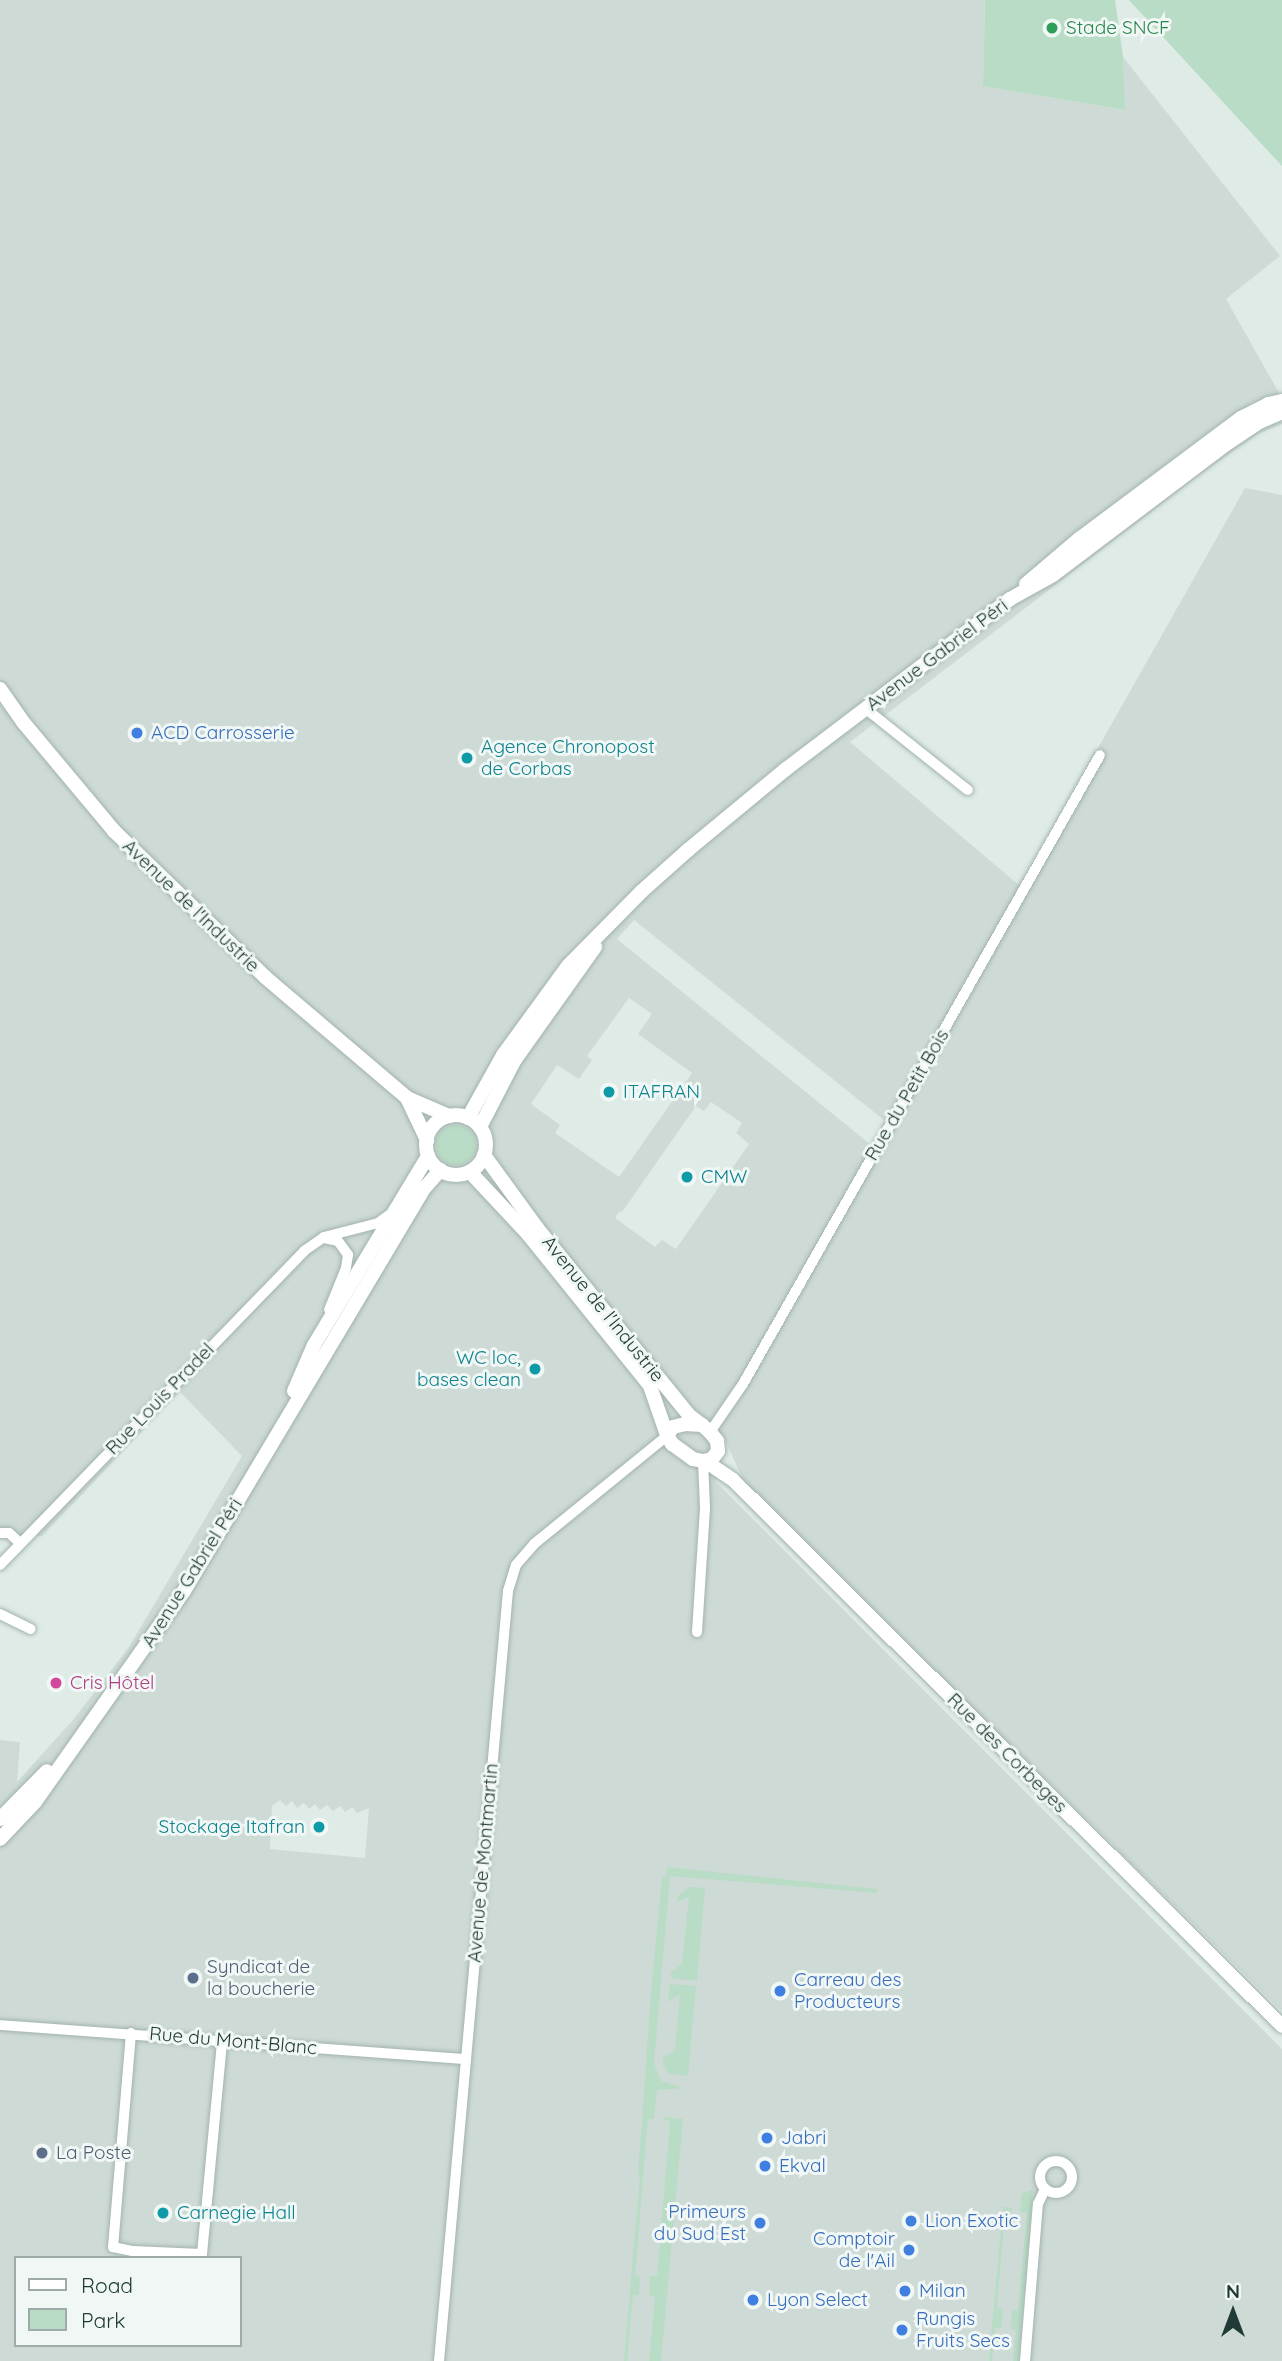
<!DOCTYPE html>
<html>
<head>
<meta charset="utf-8">
<style>
  body { margin:0 }
  #map { position:relative; width:1282px; height:2361px; overflow:hidden; background:#dfebe7; font-family:Quicksand,sans-serif }
  div>[style] { position:absolute }
  .built>* { inset:0; background:#cedad6 }
  .green>* { inset:0; background:#b8dcc5 }
  .round { border-radius:50% }
  .roads { filter:drop-shadow(0 0 2px #a2b3ae) drop-shadow(0 0 2px #a2b3ae) }
  .street>* { height:10px; margin:-5px; padding:0 5px; transform-origin:5px; border-radius:5px; background:#fff }
  .street>.ring { margin:-5px; padding:0; box-sizing:content-box; background:none; border:10px solid #fff; border-radius:50% }
  .secondary>* { height:14px; margin:-7px; padding:0 7px; transform-origin:7px; border-radius:7px; background:#fff }
  .secondary>.ring { margin:-7px; padding:0; box-sizing:content-box; background:none; border:14px solid #fff; border-radius:50% }
  .dots>* { width:19px; height:19px; translate:-50% -50%; box-sizing:border-box; border:4px solid #f0f7f4; border-radius:50% }
  span { translate:-50% -50%; white-space:nowrap; text-align:center; line-height:1.15; -webkit-text-stroke:6px #f0f7f4; paint-order:stroke }
  .leisure-label { font-size:19px; color:#27864d }
  .left { translate:0 -50%; text-align:left }
  .street-label { font-size:19px; color:#203b36 }
  .shop-label { font-size:19px; color:#366cbe }
  .right { translate:-100% -50%; text-align:right }
  .culture-label { font-size:19px; color:#0d838f }
  .hotel-label { font-size:19px; color:#b23c85 }
  .service-label { font-size:19px; color:#4e5e75 }
  .legend { position:absolute; left:14px; top:2256px; width:228px; height:91px; box-sizing:border-box; background:#f0f7f4; border:2px solid #9daca8; margin:0; padding:9px 12px; list-style:none; font-size:21px; color:#203b36 }
  .legend li { display:flex; align-items:center; gap:14px; height:35px }
  .legend b { width:35px; border:2px solid #9daca8 }
  .north { position:absolute; left:1198px; top:2277px; width:70px; height:70px; -webkit-text-stroke:5px #f0f7f4; paint-order:stroke; rotate:0deg; font-size:19px; font-weight:700; line-height:28px; text-align:center; color:#203b36 }
  .north::after { content:''; display:block; margin:auto; width:24px; height:32px; background:#203b36; clip-path:polygon(50% 0,100% 100%,50% 72%,0 100%) }
</style>
</head>
<body>
<div id="map">
  <div class="built">
    <i style="clip-path:polygon(evenodd,0 0,985px 0,983px 86px,1124px 110px,1123px 57px,1280px 256px,1226px 299px,1278px 391px,1282px 404px,1282px 424px,1258px 434px,1206px 470px,850px 742px,1020px 886px,1245px 488px,1282px 495px,1282px 2011px,745px 1484px,723px 1435px,716px 1482px,1282px 2049px,1282px 2361px,0 2361px,0 1740px,20px 1742px,17px 1782px,73px 1720px,129px 1647px,242px 1456px,180px 1392px,42px 1536px,0 1538px,0 0,634px 920px,894px 1128px,881px 1153px,617px 939px,634px 920px,0 0,629px 998px,652px 1014px,638px 1034px,692px 1073px,619px 1177px,555px 1133px,560px 1125px,531px 1104px,557px 1065px,579px 1079px,592px 1060px,587px 1056px,629px 998px,0 0,711px 1102px,742px 1123px,736px 1133px,749px 1144px,676px 1249px,662px 1240px,655px 1247px,615px 1218px,620px 1211px,622px 1212px,696px 1106px,704px 1111px,711px 1102px,0 0,280px 1800px,286px 1806px,292px 1801px,297px 1808px,304px 1803px,309px 1809px,315px 1804px,320px 1810px,327px 1805px,333px 1811px,340px 1806px,345px 1812px,352px 1807px,357px 1813px,369px 1808px,365px 1858px,270px 1849px,272px 1806px,280px 1800px,0 0,16px 2258px,240px 2258px,240px 2345px,16px 2345px,16px 2258px)"></i>
  </div>
  <div class="green">
    <i style="clip-path:polygon(985px 0,1115px 0,1123px 57px,1125px 110px,983px 86px)"></i>
    <i style="clip-path:polygon(1129px 0,1282px 0,1282px 166px)"></i>
    <i class="round" style="left:436px;top:1125px;width:40px;height:40px"></i>
    <i style="clip-path:polygon(667px 1867px,877px 1889px,877px 1893px,670px 1876px,654px 2063px,661px 2081px,683px 2088px,657px 2090px,654px 2119px,648px 2119px,635px 2275px,640px 2276px,639px 2295px,633px 2295px,627px 2361px,624px 2361px,640px 2176px,638px 2176px,651px 1992px,662px 1877px,666px 1877px)"></i>
    <i style="clip-path:polygon(689px 1887px,705px 1888px,697px 1981px,671px 1978px,671px 1972px,682px 1964px,689px 1896px,677px 1903px,678px 1896px)"></i>
    <i style="clip-path:polygon(670px 1984px,696px 1986px,688px 2076px,668px 2073px,663px 2064px,663px 2058px,675px 2050px,680px 1994px,668px 2002px)"></i>
    <i style="clip-path:polygon(664px 2117px,683px 2119px,661px 2361px,649px 2361px,655px 2297px,649px 2296px,650px 2276px,657px 2276px,670px 2121px,664px 2120px)"></i>
    <i style="clip-path:polygon(1033px 2190px,1018px 2361px,1013px 2361px,1016px 2330px,1011px 2329px,1012px 2310px,1018px 2310px,1027px 2213px,1020px 2212px,1022px 2193px)"></i>
    <i style="clip-path:polygon(1003px 2207px,1012px 2208px,1012px 2211px,1005px 2211px,997px 2308px,1003px 2309px,1001px 2328px,995px 2328px,992px 2361px,989px 2361px)"></i>
  </div>
  <div class="roads">
    <div class="street">
      <i style="left:866px;top:709px;width:130px;rotate:38.5deg"></i>
      <i style="left:324px;top:1238px;width:14px;rotate:12deg"></i>
      <i style="left:338px;top:1241px;width:17px;rotate:54deg"></i>
      <i style="left:348px;top:1255px;width:13px;rotate:99deg"></i>
      <i style="left:346px;top:1268px;width:45px;rotate:112deg"></i>
      <i style="left:710px;top:1432px;width:58px;rotate:-55.5deg"></i>
      <i style="left:743px;top:1384px;width:723px;rotate:-60.42deg"></i>
      <i style="left:0;top:1533px;width:9px"></i>
      <i style="left:9px;top:1533px;width:15px;rotate:42deg"></i>
      <i style="left:0;top:1565px;width:437px;rotate:-45.9deg"></i>
      <i style="left:304px;top:1251px;width:24px;rotate:-35deg"></i>
      <i style="left:324px;top:1237px;width:56px;rotate:-14.5deg"></i>
      <i style="left:378px;top:1223px;width:14px;rotate:-36deg"></i>
      <i style="left:0;top:1614px;width:34px;rotate:26deg"></i>
      <i style="left:697px;top:1632px;width:125px;rotate:-86.3deg"></i>
      <i style="left:705px;top:1507px;width:46px;rotate:-92.5deg"></i>
      <i style="left:0;top:2025px;width:467px;rotate:4.2deg"></i>
      <i style="left:131px;top:2033px;width:215px;rotate:94.8deg"></i>
      <i style="left:113px;top:2247px;width:19px;rotate:12deg"></i>
      <i style="left:132px;top:2251px;width:70px;rotate:2.5deg"></i>
      <i style="left:202px;top:2254px;width:214px;rotate:-84.6deg"></i>
      <i class="ring" style="left:1040px;top:2161px;width:22px;height:22px"></i>
      <i style="left:439px;top:2361px;width:773px;rotate:-84.88deg"></i>
      <i style="left:508px;top:1591px;width:27px;rotate:-73deg"></i>
      <i style="left:516px;top:1565px;width:28px;rotate:-49deg"></i>
      <i style="left:534px;top:1544px;width:171px;rotate:-39.1deg"></i>
      <i style="left:1025px;top:2361px;width:158px;rotate:-85.3deg"></i>
      <i style="left:1038px;top:2204px;width:17px;rotate:-65deg"></i>
    </div>
    <div class="secondary">
      <i style="left:1026px;top:584px;width:70px;rotate:-40.3deg"></i>
      <i style="left:1079px;top:539px;width:202px;rotate:-36.8deg"></i>
      <i style="left:1241px;top:418px;width:30px;rotate:-27deg"></i>
      <i style="left:1268px;top:404px;width:14px;rotate:-12deg"></i>
      <i style="left:0;top:689px;width:40px;rotate:55.1deg"></i>
      <i style="left:23px;top:722px;width:142px;rotate:50.1deg"></i>
      <i style="left:114px;top:831px;width:210px;rotate:44deg"></i>
      <i style="left:265px;top:977px;width:187px;rotate:40.4deg"></i>
      <i style="left:407px;top:1098px;width:46px;rotate:23.2deg"></i>
      <i style="left:407px;top:1098px;width:47px;rotate:64.5deg"></i>
      <i class="ring" style="left:426px;top:1115px;width:46px;height:46px"></i>
      <i style="left:468px;top:1118px;width:72px;rotate:-60.9deg"></i>
      <i style="left:503px;top:1055px;width:110px;rotate:-53.9deg"></i>
      <i style="left:568px;top:966px;width:105px;rotate:-45.4deg"></i>
      <i style="left:642px;top:891px;width:62px;rotate:-41.7deg"></i>
      <i style="left:688px;top:850px;width:127px;rotate:-39.6deg"></i>
      <i style="left:786px;top:769px;width:281px;rotate:-37.2deg"></i>
      <i style="left:1010px;top:599px;width:49px;rotate:-29.2deg"></i>
      <i style="left:1053px;top:575px;width:212px;rotate:-37.1deg"></i>
      <i style="left:1222px;top:447px;width:45px;rotate:-34deg"></i>
      <i style="left:1259px;top:422px;width:25px;rotate:-23deg"></i>
      <i style="left:480px;top:1127px;width:74px;rotate:-62.7deg"></i>
      <i style="left:514px;top:1061px;width:140px;rotate:-54.6deg"></i>
      <i style="left:484px;top:1155px;width:90px;rotate:54deg"></i>
      <i style="left:537px;top:1228px;width:242px;rotate:50.9deg"></i>
      <i style="left:690px;top:1416px;width:15px;rotate:37deg"></i>
      <i style="left:470px;top:1172px;width:85px;rotate:46.9deg"></i>
      <i style="left:528px;top:1234px;width:195px;rotate:51.2deg"></i>
      <i style="left:650px;top:1386px;width:52px;rotate:70.9deg"></i>
      <i style="left:294px;top:1391px;width:50px;rotate:-66.5deg"></i>
      <i style="left:314px;top:1345px;width:221px;rotate:-58.9deg"></i>
      <i style="left:685px;top:1424px;width:17px;rotate:3deg"></i>
      <i style="left:702px;top:1425px;width:11px;rotate:41deg"></i>
      <i style="left:710px;top:1432px;width:11px;rotate:52deg"></i>
      <i style="left:717px;top:1441px;width:10px;rotate:84deg"></i>
      <i style="left:718px;top:1451px;width:10px;rotate:127deg"></i>
      <i style="left:712px;top:1459px;width:9px;rotate:167deg"></i>
      <i style="left:703px;top:1461px;width:10px;rotate:-169deg"></i>
      <i style="left:693px;top:1459px;width:26px;rotate:-144deg"></i>
      <i style="left:672px;top:1444px;width:10px;rotate:-119deg"></i>
      <i style="left:667px;top:1435px;width:10px;rotate:-53deg"></i>
      <i style="left:673px;top:1427px;width:12px;rotate:-14deg"></i>
      <i style="left:705px;top:1461px;width:34px;rotate:34deg"></i>
      <i style="left:733px;top:1480px;width:774px;rotate:44.84deg"></i>
      <i style="left:0;top:1819px;width:67px;rotate:-45.6deg"></i>
      <i style="left:0;top:1839px;width:51px;rotate:-46.6deg"></i>
      <i style="left:35px;top:1802px;width:258px;rotate:-54.8deg"></i>
      <i style="left:184px;top:1591px;width:465px;rotate:-59.2deg"></i>
      <i style="left:422px;top:1191px;width:28px;rotate:-49deg"></i>
    </div>
  </div>
  <div class="dots">
    <i style="left:1052px;top:28px;background:#2e9e5b"></i>
    <i style="left:137px;top:733px;background:#3f7fe0"></i>
    <i style="left:467px;top:758px;background:#0f9aa8"></i>
    <i style="left:609px;top:1092px;background:#0f9aa8"></i>
    <i style="left:687px;top:1177px;background:#0f9aa8"></i>
    <i style="left:535px;top:1369px;background:#0f9aa8"></i>
    <i style="left:56px;top:1683px;background:#d1479c"></i>
    <i style="left:319px;top:1827px;background:#0f9aa8"></i>
    <i style="left:193px;top:1978px;background:#5c6f8a"></i>
    <i style="left:780px;top:1991px;background:#3f7fe0"></i>
    <i style="left:767px;top:2138px;background:#3f7fe0"></i>
    <i style="left:42px;top:2153px;background:#5c6f8a"></i>
    <i style="left:765px;top:2166px;background:#3f7fe0"></i>
    <i style="left:163px;top:2213px;background:#0f9aa8"></i>
    <i style="left:911px;top:2221px;background:#3f7fe0"></i>
    <i style="left:760px;top:2223px;background:#3f7fe0"></i>
    <i style="left:909px;top:2250px;background:#3f7fe0"></i>
    <i style="left:905px;top:2291px;background:#3f7fe0"></i>
    <i style="left:753px;top:2300px;background:#3f7fe0"></i>
    <i style="left:902px;top:2330px;background:#3f7fe0"></i>
  </div>
  <div class="leisure-label">
    <span class="left" style="left:1066px;top:28px">Stade SNCF</span>
  </div>
  <div class="street-label">
    <span style="left:937px;top:655px;rotate:-37deg">Avenue Gabriel Péri</span>
    <span style="left:191px;top:906px;rotate:44deg">Avenue de l'Industrie</span>
    <span style="left:907px;top:1095px;rotate:-60deg">Rue du Petit Bois</span>
    <span style="left:603px;top:1309px;rotate:51deg">Avenue de l'Industrie</span>
    <span style="left:160px;top:1399px;rotate:-46deg">Rue Louis Pradel</span>
    <span style="left:192px;top:1573px;rotate:-58deg">Avenue Gabriel Péri</span>
    <span style="left:1007px;top:1753px;rotate:45deg">Rue des Corbeges</span>
    <span style="left:483px;top:1863px;rotate:-85deg">Avenue de Montmartin</span>
    <span style="left:233px;top:2041px;rotate:5deg">Rue du Mont-Blanc</span>
  </div>
  <div class="shop-label">
    <span class="left" style="left:151px;top:733px">ACD Carrosserie</span>
    <span class="left" style="left:794px;top:1991px">Carreau des<br>Producteurs</span>
    <span class="left" style="left:781px;top:2138px">Jabri</span>
    <span class="left" style="left:779px;top:2166px">Ekval</span>
    <span class="right" style="left:746px;top:2223px">Primeurs<br>du Sud Est</span>
    <span class="left" style="left:925px;top:2221px">Lion Exotic</span>
    <span class="right" style="left:895px;top:2250px">Comptoir<br>de l'Ail</span>
    <span class="left" style="left:919px;top:2291px">Milan</span>
    <span class="left" style="left:767px;top:2300px">Lyon Select</span>
    <span class="left" style="left:916px;top:2330px">Rungis<br>Fruits Secs</span>
  </div>
  <div class="culture-label">
    <span class="left" style="left:481px;top:758px">Agence Chronopost<br>de Corbas</span>
    <span class="left" style="left:623px;top:1092px">ITAFRAN</span>
    <span class="left" style="left:701px;top:1177px">CMW</span>
    <span class="right" style="left:521px;top:1369px">WC loc,<br>bases clean</span>
    <span class="right" style="left:305px;top:1827px">Stockage Itafran</span>
    <span class="left" style="left:177px;top:2213px">Carnegie Hall</span>
  </div>
  <div class="hotel-label">
    <span class="left" style="left:70px;top:1683px">Cris Hôtel</span>
  </div>
  <div class="service-label">
    <span class="left" style="left:207px;top:1978px">Syndicat de<br>la boucherie</span>
    <span class="left" style="left:56px;top:2153px">La Poste</span>
  </div>
  <ul class="legend">
  <li><b style="height:9px;background:#fff"></b>Road</li>
  <li><b style="height:19px;background:#b8dcc5"></b>Park</li>
  </ul>
  <div class="north">N</div>
</div>
</body>
</html>
